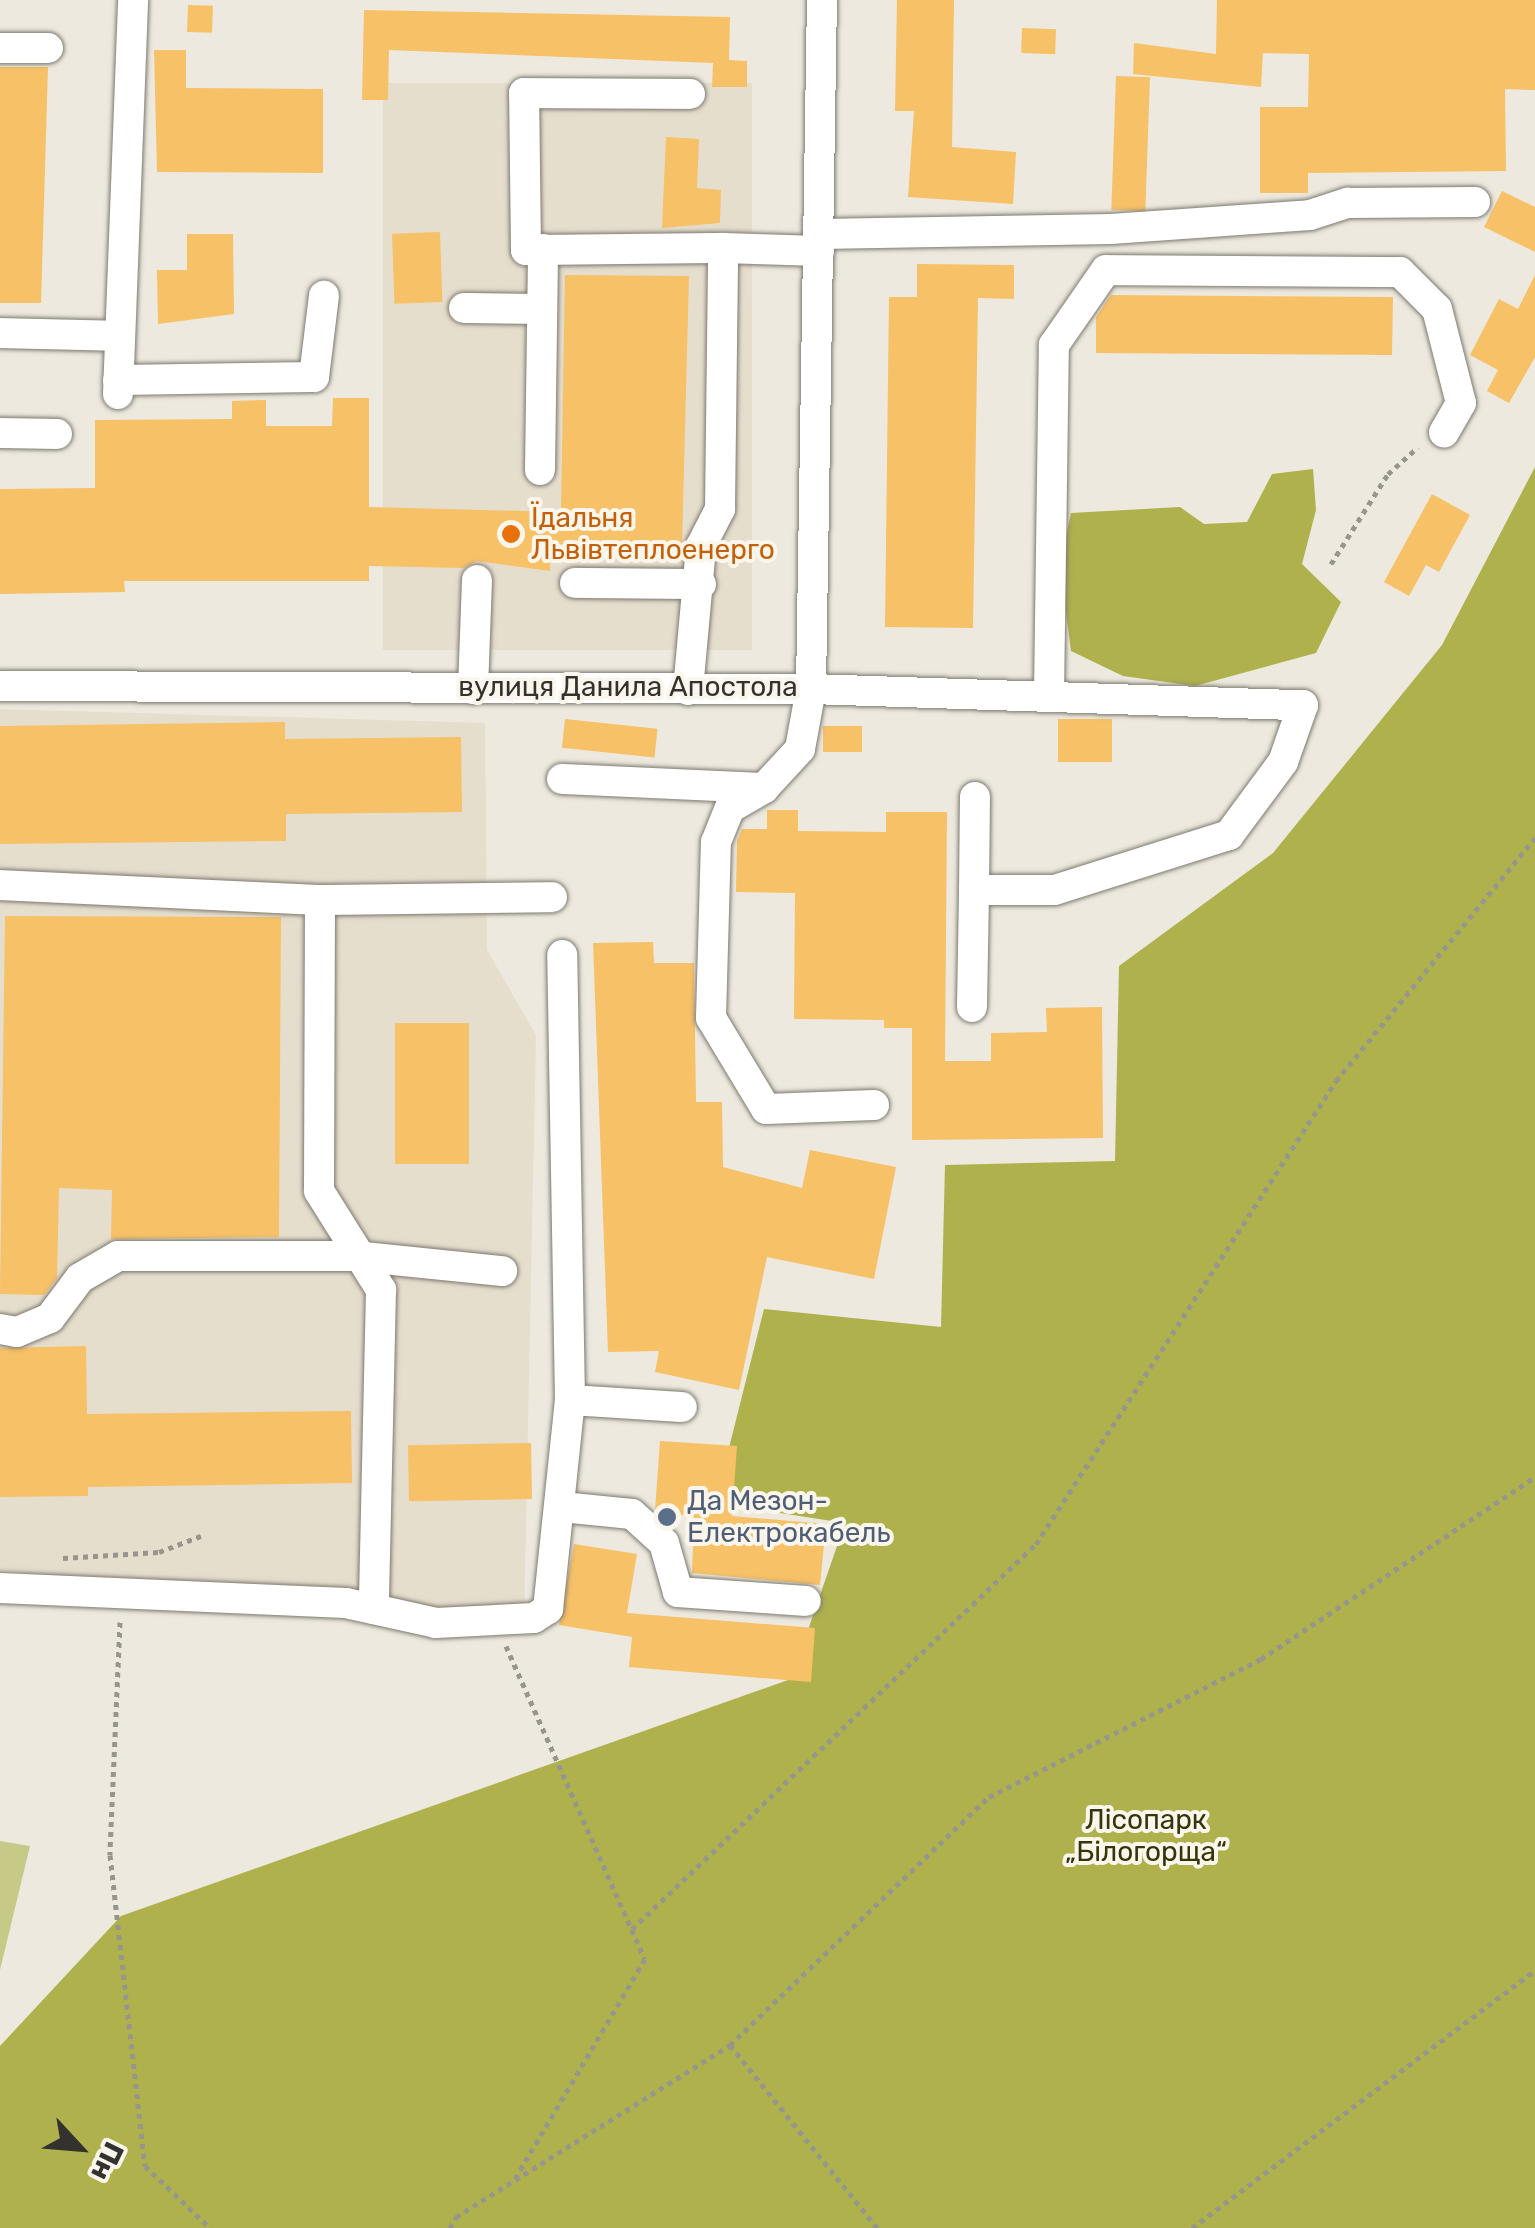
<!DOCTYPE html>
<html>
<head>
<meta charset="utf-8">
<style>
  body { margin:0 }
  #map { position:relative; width:1535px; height:2228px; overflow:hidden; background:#ede9de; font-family:Rubik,sans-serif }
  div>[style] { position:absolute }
  .built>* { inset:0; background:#e6decd; transform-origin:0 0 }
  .green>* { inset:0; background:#c7ca87 }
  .forest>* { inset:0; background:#afb14d }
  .building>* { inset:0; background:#f6c167; transform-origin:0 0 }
  .path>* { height:5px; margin-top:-2.5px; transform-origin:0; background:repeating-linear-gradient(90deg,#98958d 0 5px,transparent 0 10px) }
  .roads { filter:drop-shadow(0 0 2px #7d796f) drop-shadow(0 0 2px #7d796f) }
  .minor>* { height:30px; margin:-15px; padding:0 15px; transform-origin:15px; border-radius:15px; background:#fff }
  .dots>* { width:28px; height:28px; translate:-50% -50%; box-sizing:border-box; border:5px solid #fbf6ec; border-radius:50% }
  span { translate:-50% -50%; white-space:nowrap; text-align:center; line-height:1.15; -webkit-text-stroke:8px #fbf6ec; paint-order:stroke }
  .food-label { font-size:28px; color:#c56008 }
  .left { translate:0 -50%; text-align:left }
  .street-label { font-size:28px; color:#34322e }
  .service-label { font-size:28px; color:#4e5e75 }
  .park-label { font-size:28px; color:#35360a }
  .north { position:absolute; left:30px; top:2098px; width:100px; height:100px; -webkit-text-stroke:8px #fbf6ec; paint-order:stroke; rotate:116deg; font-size:28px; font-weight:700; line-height:40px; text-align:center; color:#34322e }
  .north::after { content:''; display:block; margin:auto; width:35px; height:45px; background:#34322e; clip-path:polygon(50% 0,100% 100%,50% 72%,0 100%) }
</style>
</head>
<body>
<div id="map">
  <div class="built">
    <i style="left:752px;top:83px;width:567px;height:369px;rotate:90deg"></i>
    <i style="clip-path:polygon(0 709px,485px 723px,487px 950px,536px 1035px,524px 1622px,0 1570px)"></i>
  </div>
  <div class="green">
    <i style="clip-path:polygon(0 1841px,30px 1846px,0 1970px)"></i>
  </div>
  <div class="forest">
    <i style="clip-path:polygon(1535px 467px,1535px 2228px,0 2228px,0 2046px,121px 1916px,791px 1679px,845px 1523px,715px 1503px,764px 1309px,941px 1327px,945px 1165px,1115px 1161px,1119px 966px,1273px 853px,1442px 645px)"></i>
    <i style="clip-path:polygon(1313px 469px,1316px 510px,1302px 564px,1341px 602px,1316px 653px,1195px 686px,1123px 676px,1071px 651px,1060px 566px,1071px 513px,1180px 507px,1204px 524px,1247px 522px,1272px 474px)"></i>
  </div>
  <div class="building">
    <i style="clip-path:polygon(897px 0,954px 0,952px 147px,1016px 152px,1013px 204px,908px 197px,914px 111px,895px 111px)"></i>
    <i style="clip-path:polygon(1217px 0,1535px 0,1535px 90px,1505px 89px,1506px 171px,1308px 173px,1308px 193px,1260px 193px,1260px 107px,1308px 107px,1309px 54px,1263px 53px,1261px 87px,1133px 74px,1134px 43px,1216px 54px)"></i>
    <i style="left:188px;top:5px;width:25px;height:27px;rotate:2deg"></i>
    <i style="clip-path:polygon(364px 10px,730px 17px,729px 60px,747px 61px,747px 87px,712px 87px,713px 63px,389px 50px,388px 100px,362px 100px)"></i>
    <i style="left:1022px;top:28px;width:34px;height:25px;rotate:2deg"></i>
    <i style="clip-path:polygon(154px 50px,186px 50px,186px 88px,323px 89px,323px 173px,157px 172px)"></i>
    <i style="clip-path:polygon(0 67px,48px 67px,41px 303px,0 303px)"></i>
    <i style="left:1116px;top:76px;width:34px;height:134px;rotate:2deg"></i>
    <i style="clip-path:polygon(666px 137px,699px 139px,697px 188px,721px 190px,720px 223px,662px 228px)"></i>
    <i style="clip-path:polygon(1502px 191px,1535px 207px,1535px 252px,1484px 227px)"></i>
    <i style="left:440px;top:232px;width:70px;height:48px;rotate:88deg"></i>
    <i style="clip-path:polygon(187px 234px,233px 234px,234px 314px,158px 324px,157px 270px,187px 270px)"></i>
    <i style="clip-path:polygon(917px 264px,1014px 265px,1014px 299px,978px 298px,973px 628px,885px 627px,889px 297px,917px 297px)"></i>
    <i style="clip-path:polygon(565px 275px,689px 276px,682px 546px,550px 544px,550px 571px,477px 561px,463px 568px,369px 566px,369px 581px,124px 581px,125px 592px,0 594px,0 489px,95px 488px,95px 420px,232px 419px,232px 401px,266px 400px,266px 426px,332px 426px,333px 398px,369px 398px,369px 507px,561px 512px)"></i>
    <i style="clip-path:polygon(1535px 275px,1535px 357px,1509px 403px,1487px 391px,1498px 370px,1470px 355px,1499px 299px,1518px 309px)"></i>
    <i style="clip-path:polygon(1111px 295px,1393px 297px,1392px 355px,1096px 353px,1096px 317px)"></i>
    <i style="clip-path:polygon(1432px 494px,1470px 515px,1439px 572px,1426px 565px,1409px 596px,1384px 582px)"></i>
    <i style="left:565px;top:719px;width:93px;height:29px;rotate:6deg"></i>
    <i style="left:1058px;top:719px;width:54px;height:43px"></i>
    <i style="clip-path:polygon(285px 722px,285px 739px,461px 737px,462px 812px,286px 814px,286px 841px,0 844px,0 726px)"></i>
    <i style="left:862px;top:726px;width:26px;height:39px;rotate:90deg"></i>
    <i style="clip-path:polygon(767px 810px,798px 810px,798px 831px,886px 832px,886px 812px,947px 812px,945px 1061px,991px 1061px,991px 1033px,1047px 1032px,1046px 1008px,1102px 1007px,1103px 1138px,912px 1140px,912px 1028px,884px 1028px,884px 1020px,794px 1019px,795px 893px,736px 892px,737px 841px,742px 829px,767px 829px)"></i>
    <i style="clip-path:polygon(5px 916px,281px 917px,279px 1237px,111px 1239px,112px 1190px,59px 1188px,57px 1278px,44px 1295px,0 1294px)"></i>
    <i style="clip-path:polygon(653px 942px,654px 963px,694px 963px,696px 1102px,722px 1102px,723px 1167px,802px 1188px,810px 1150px,896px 1167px,874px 1279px,767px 1257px,739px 1390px,655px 1372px,659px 1351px,608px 1352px,593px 943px)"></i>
    <i style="left:395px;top:1023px;width:74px;height:141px"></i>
    <i style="clip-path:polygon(86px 1346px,87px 1414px,351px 1411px,352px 1483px,88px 1487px,88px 1496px,0 1497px,0 1348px)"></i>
    <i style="clip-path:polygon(660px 1441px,737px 1446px,732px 1516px,826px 1524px,820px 1585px,692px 1573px,694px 1517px,655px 1510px)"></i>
    <i style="left:531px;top:1443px;width:56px;height:123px;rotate:89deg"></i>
    <i style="clip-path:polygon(574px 1544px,637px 1554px,627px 1613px,815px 1628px,811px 1682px,629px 1667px,632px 1637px,559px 1625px)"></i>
  </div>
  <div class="path">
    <i style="left:1331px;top:564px;width:107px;rotate:-57.7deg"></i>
    <i style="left:1388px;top:474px;width:40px;rotate:-42deg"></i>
    <i style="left:63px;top:1558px;width:96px;rotate:-3.6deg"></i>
    <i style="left:159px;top:1552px;width:45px;rotate:-20.9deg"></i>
    <i style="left:120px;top:1622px;width:233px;rotate:92.5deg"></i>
    <i style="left:110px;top:1855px;width:313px;rotate:83.6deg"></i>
    <i style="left:145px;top:2166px;width:90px;rotate:43.6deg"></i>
    <i style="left:506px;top:1646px;width:342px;rotate:66.1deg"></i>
    <i style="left:645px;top:1959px;width:256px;rotate:120.6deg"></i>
    <i style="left:632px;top:1929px;width:558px;rotate:-43.62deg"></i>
    <i style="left:1036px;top:1544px;width:552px;rotate:-57.06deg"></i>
    <i style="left:1336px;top:1081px;width:314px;rotate:-50.7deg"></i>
    <i style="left:730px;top:2045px;width:235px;rotate:51.2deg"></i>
    <i style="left:450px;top:2228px;width:13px;rotate:-61deg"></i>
    <i style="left:456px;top:2217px;width:324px;rotate:-32.1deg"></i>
    <i style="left:730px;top:2045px;width:359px;rotate:-43.8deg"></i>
    <i style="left:989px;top:1797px;width:305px;rotate:-26.9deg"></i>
    <i style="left:1261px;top:1659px;width:329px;rotate:-33.6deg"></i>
    <i style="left:1192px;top:2228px;width:429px;rotate:-36.9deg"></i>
  </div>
  <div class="roads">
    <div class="minor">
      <i style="left:0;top:48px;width:48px"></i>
      <i style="left:820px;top:234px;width:291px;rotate:-1deg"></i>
      <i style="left:1111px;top:229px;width:199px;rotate:-4deg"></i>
      <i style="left:1310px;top:215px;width:40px;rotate:-18deg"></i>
      <i style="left:1348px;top:203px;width:127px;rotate:-0.5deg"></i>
      <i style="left:723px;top:248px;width:96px;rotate:1.8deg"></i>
      <i style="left:464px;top:308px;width:78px;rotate:0.7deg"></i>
      <i style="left:0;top:333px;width:120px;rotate:1.4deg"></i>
      <i style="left:118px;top:380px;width:196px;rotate:-0.9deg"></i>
      <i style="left:314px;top:377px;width:82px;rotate:-83deg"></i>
      <i style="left:118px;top:394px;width:394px;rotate:-87.8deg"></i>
      <i style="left:0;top:433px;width:57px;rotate:1deg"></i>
      <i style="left:540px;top:470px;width:221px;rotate:-89.2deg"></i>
      <i style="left:575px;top:583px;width:126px;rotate:0.5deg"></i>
      <i style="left:0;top:686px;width:811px;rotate:0.21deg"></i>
      <i style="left:811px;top:689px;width:689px;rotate:-89.09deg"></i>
      <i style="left:473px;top:689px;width:109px;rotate:-87.9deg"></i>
      <i style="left:688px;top:690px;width:145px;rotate:-84.8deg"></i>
      <i style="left:701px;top:546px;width:42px;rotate:-62.8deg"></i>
      <i style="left:720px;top:509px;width:261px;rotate:-89.3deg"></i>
      <i style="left:723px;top:248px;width:197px;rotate:179.4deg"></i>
      <i style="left:526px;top:250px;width:157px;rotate:-90.7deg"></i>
      <i style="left:524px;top:93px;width:166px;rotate:0.3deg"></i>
      <i style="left:1049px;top:694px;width:349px;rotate:-89.2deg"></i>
      <i style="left:1054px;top:345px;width:91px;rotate:-55.3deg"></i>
      <i style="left:1106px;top:270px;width:294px;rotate:0.4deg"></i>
      <i style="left:1400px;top:272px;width:52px;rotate:45deg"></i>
      <i style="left:1437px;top:309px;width:97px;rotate:75.7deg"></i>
      <i style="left:1461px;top:403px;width:34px;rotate:120deg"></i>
      <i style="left:562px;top:779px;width:202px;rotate:2.6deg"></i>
      <i style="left:0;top:885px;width:320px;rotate:2.7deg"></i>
      <i style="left:320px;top:900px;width:291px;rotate:90.2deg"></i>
      <i style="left:319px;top:1191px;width:117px;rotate:57.9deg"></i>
      <i style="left:381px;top:1290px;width:319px;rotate:91.3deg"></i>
      <i style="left:320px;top:900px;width:232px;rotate:-0.7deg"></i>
      <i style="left:972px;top:1007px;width:117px;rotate:-89deg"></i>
      <i style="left:874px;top:1105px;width:108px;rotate:177.9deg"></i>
      <i style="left:766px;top:1109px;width:106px;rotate:-121.1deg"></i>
      <i style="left:711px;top:1018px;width:176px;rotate:-88.4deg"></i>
      <i style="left:716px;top:842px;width:37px;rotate:-68deg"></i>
      <i style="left:730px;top:808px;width:39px;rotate:-30deg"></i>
      <i style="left:764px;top:788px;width:53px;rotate:-47.3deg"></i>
      <i style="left:800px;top:749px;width:61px;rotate:-79.6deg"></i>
      <i style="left:811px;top:689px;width:492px;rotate:1.9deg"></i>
      <i style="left:1303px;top:705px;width:60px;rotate:109.3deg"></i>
      <i style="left:1283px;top:762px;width:91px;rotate:126.5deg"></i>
      <i style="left:1229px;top:835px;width:182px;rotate:162.5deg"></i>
      <i style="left:1055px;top:890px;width:81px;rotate:180deg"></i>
      <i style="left:974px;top:890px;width:93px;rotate:-89.4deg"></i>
      <i style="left:0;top:1329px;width:17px;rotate:10deg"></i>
      <i style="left:17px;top:1332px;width:36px;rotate:-23deg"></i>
      <i style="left:50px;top:1318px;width:50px;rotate:-53.1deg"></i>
      <i style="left:80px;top:1278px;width:44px;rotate:-30.1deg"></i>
      <i style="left:118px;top:1256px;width:236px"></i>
      <i style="left:354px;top:1256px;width:149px;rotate:5.8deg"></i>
      <i style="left:570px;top:1400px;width:112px;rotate:3.6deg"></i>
      <i style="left:562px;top:1507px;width:70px;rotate:5.7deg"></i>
      <i style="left:632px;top:1514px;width:43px;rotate:42.2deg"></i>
      <i style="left:664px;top:1543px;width:51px;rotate:74.1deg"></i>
      <i style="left:678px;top:1592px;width:128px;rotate:4deg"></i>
      <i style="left:0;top:1588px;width:346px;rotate:2.5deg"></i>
      <i style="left:346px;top:1603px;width:92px;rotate:12.5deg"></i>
      <i style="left:436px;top:1623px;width:98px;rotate:-2.9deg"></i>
      <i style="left:534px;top:1618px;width:17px;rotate:-33deg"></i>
      <i style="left:548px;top:1609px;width:210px;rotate:-84deg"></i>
      <i style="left:570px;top:1400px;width:445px;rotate:-91deg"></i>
    </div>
  </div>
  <div class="dots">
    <i style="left:511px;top:534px;background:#e8710a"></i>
    <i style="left:667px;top:1517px;background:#5c6f8a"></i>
  </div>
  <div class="food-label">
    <span class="left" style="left:531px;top:534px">Їдальня<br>Львівтеплоенерго</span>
  </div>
  <div class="street-label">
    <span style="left:628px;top:687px">вулиця Данила Апостола</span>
  </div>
  <div class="service-label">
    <span class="left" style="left:687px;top:1517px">Да Мезон-<br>Електрокабель</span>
  </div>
  <div class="park-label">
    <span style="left:1146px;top:1836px">Лісопарк<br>„Білогорща“</span>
  </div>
  <div class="north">Пн</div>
</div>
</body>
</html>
